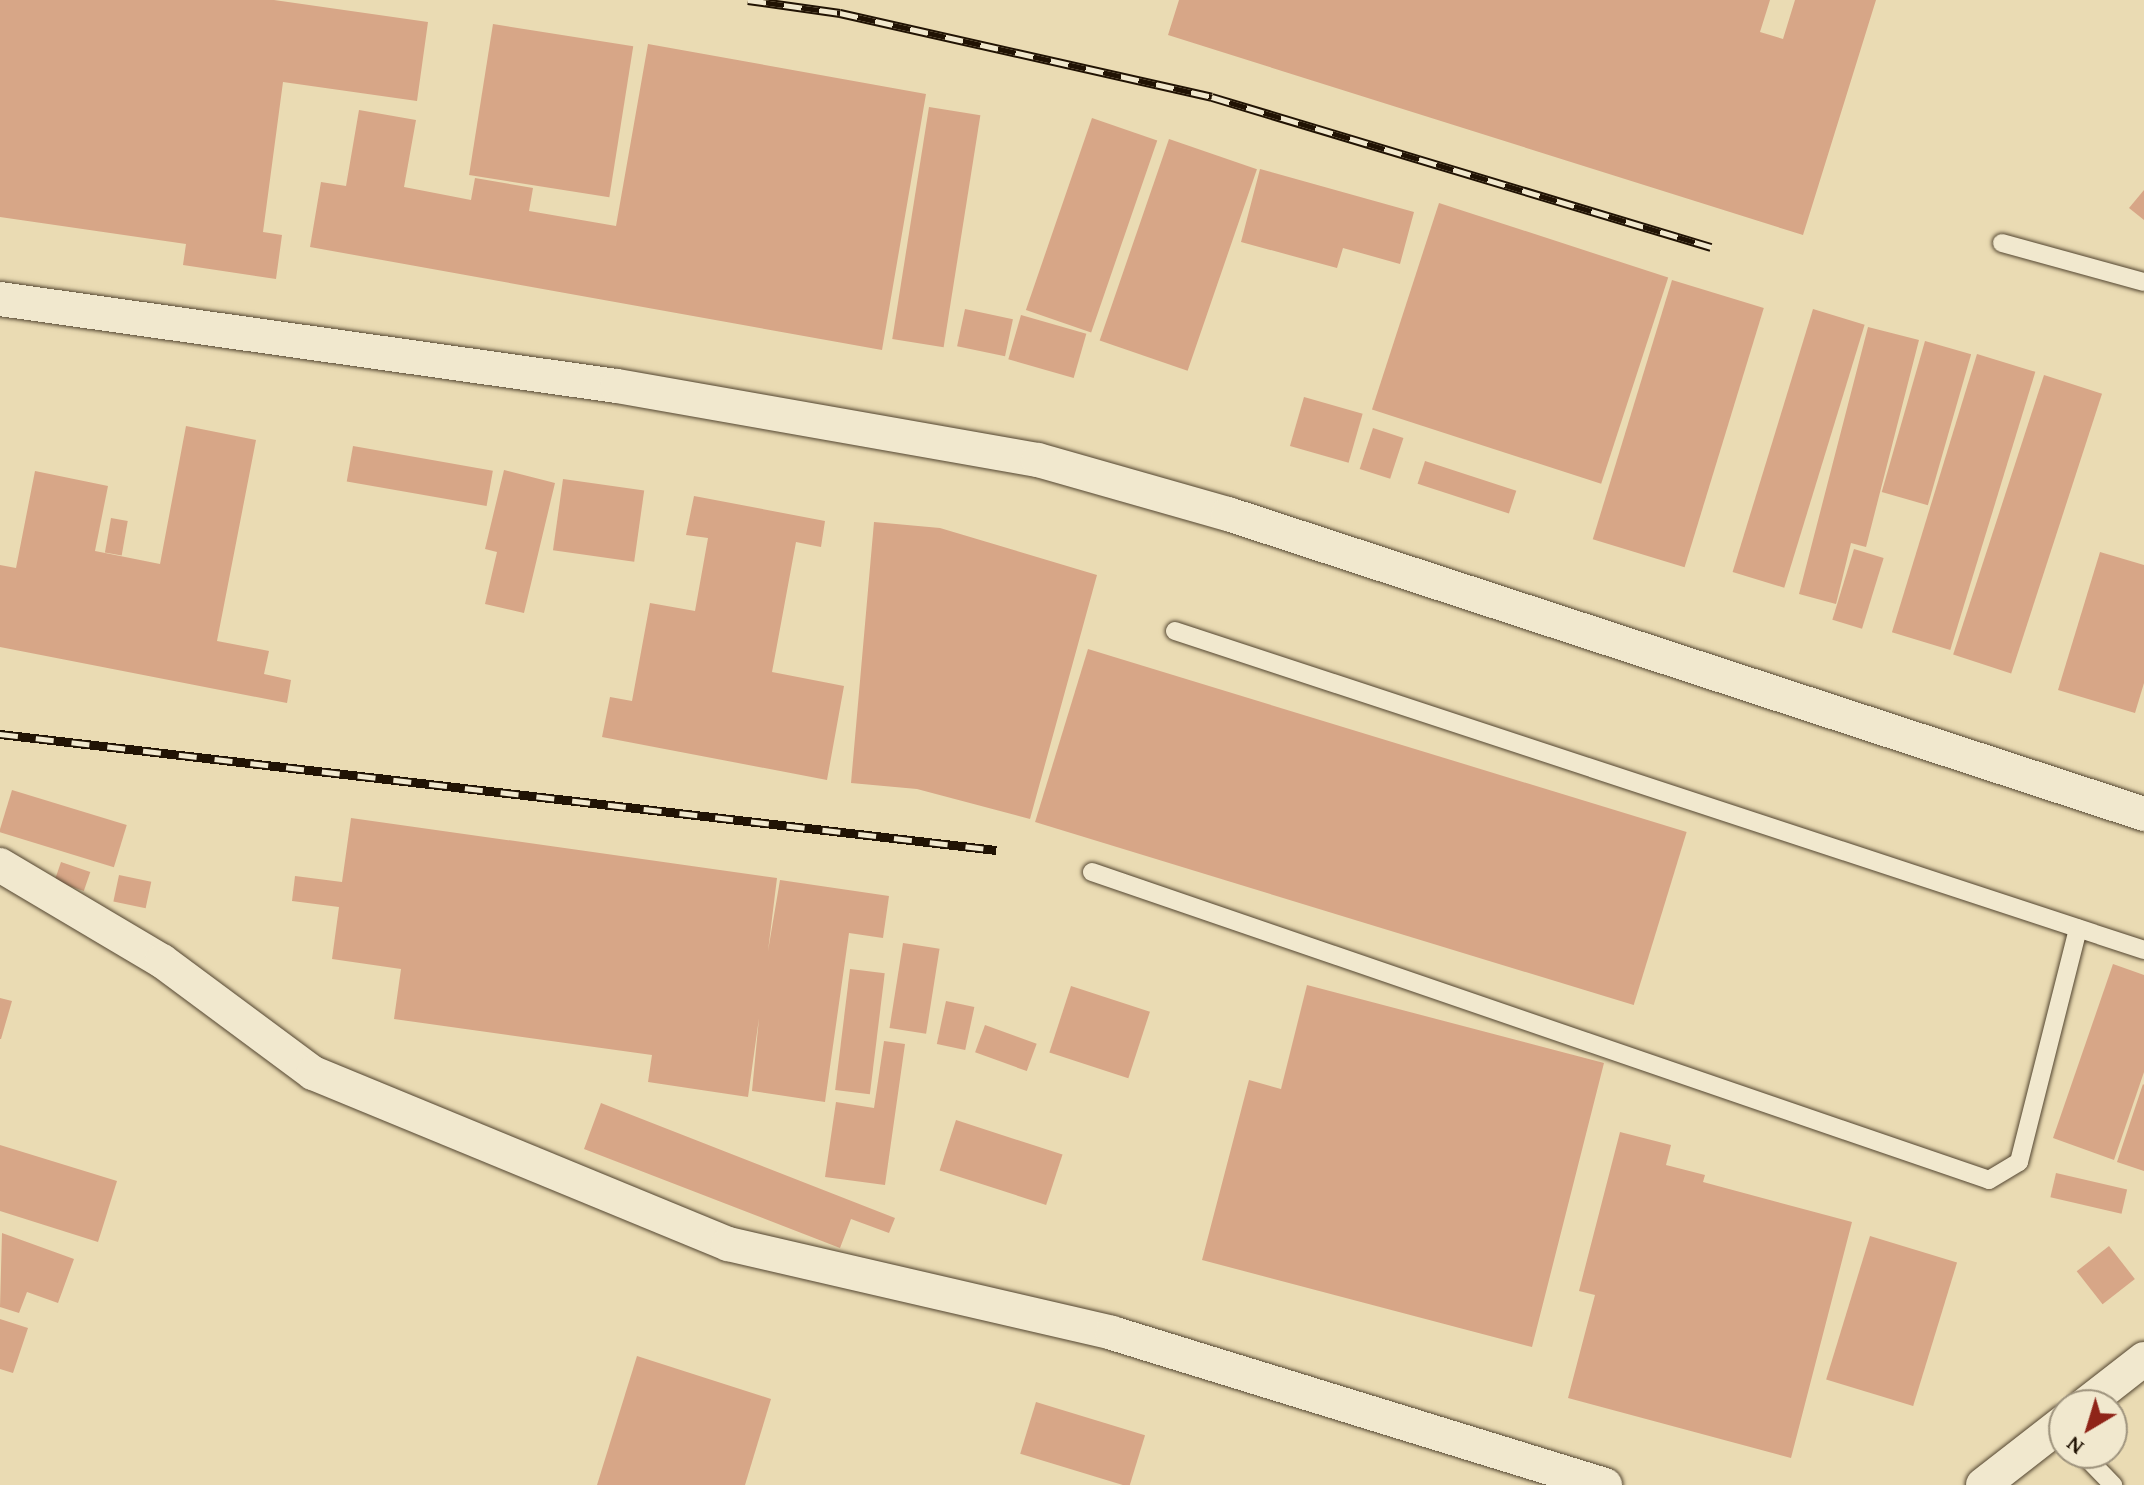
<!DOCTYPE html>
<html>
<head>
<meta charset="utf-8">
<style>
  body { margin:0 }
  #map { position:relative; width:2144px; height:1485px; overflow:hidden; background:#eadbb3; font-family:"Gentium Book Plus",serif }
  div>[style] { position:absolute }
  .building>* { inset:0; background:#d7a687; transform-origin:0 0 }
  .roads { filter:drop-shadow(0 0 2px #534530) drop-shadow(0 0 2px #534530) }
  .service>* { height:18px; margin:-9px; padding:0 9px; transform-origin:9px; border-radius:9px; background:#f1e8ce }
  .minor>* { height:34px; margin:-17px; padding:0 17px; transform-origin:17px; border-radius:17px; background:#f1e8ce }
  .rail>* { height:9px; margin-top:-4.5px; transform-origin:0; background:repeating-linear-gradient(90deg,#f1e8ce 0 18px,#211304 0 36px); box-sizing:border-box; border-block:2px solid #211304 }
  span { translate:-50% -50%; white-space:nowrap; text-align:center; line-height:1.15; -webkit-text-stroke:6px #f1e8ce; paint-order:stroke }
  .north { position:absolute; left:2048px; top:1389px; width:80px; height:80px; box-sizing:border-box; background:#f1e8ce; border:2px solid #9e937d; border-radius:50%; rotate:218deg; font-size:22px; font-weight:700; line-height:32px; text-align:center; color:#211304 }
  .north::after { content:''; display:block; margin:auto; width:28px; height:36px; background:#8f2418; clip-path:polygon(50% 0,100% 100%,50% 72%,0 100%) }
</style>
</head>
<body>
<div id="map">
  <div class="building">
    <i style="clip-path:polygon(0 0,274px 0,428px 22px,417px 101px,283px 82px,263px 232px,282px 235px,276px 279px,183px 265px,186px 244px,0 217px)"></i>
    <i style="clip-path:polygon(1179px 0,1770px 0,1760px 32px,1783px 39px,1795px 0,1876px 0,1803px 235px,1168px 35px)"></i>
    <i style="left:493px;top:24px;width:142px;height:153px;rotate:9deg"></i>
    <i style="clip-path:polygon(648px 44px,926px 94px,882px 350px,310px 247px,321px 182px,346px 186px,359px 110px,416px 120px,404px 187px,471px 200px,475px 178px,533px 188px,529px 211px,616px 226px)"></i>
    <i style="left:929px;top:107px;width:52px;height:235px;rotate:9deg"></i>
    <i style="left:1092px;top:118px;width:69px;height:203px;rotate:19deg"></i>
    <i style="left:1169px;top:139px;width:93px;height:213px;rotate:19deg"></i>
    <i style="clip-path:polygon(1260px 169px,1414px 212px,1400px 264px,1343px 248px,1337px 268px,1241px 242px)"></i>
    <i style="clip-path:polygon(2144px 190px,2144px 220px,2129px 208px)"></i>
    <i style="left:1439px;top:203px;width:241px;height:217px;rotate:18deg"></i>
    <i style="left:1672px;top:280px;width:96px;height:271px;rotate:17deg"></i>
    <i style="left:965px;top:309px;width:49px;height:38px;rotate:12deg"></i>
    <i style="left:1813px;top:309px;width:54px;height:275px;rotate:17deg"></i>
    <i style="left:1021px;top:315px;width:68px;height:46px;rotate:16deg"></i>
    <i style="clip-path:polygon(1868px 327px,1919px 340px,1866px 547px,1851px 543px,1836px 604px,1799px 594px)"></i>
    <i style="left:1925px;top:341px;width:48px;height:157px;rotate:16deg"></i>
    <i style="left:1977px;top:354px;width:61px;height:291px;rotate:17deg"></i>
    <i style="left:2044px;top:375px;width:61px;height:294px;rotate:18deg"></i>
    <i style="left:1304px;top:397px;width:61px;height:51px;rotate:16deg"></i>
    <i style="clip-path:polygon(186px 426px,256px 440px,217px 641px,269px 651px,264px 674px,291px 680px,287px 703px,0 647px,0 565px,16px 568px,35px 471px,108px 486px,95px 551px,160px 564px)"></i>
    <i style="left:1373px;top:428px;width:32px;height:43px;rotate:18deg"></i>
    <i style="left:353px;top:446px;width:142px;height:36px;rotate:10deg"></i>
    <i style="left:1425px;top:461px;width:96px;height:24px;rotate:18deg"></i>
    <i style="clip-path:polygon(504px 470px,555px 483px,524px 613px,485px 604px,497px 552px,485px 549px)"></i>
    <i style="left:563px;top:479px;width:82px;height:72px;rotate:8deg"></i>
    <i style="clip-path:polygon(694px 496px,825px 521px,821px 547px,796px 542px,772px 672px,844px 686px,827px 780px,602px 737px,610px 697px,632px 701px,650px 603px,695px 611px,708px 538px,686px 535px)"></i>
    <i style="left:111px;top:518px;width:17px;height:35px;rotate:10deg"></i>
    <i style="clip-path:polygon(874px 522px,940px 528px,1097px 575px,1030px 819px,917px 789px,851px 783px)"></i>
    <i style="left:1854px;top:549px;width:31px;height:74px;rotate:17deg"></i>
    <i style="clip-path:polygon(2100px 552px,2144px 565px,2144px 683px,2135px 713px,2058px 690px)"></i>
    <i style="left:1088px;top:649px;width:626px;height:181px;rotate:17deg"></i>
    <i style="left:12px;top:790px;width:120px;height:44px;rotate:17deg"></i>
    <i style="clip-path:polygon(351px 818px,777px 878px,768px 951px,780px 880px,889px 896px,883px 938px,849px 933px,825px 1102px,752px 1091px,759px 1018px,748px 1097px,648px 1082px,652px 1055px,394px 1019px,401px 969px,332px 959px,339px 907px,292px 901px,295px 876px,342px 882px)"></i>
    <i style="left:61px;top:862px;width:31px;height:20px;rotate:19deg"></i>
    <i style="left:119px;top:875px;width:33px;height:27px;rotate:12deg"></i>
    <i style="left:903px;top:943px;width:37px;height:86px;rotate:9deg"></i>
    <i style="clip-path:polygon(2113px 964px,2144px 975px,2144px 1072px,2114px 1160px,2053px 1138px)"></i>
    <i style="left:850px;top:969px;width:35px;height:122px;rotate:7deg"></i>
    <i style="clip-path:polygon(1307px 985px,1604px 1063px,1532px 1347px,1202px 1260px,1249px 1080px,1281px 1089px)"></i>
    <i style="left:1071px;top:986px;width:83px;height:70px;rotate:18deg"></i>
    <i style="clip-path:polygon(0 998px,12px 1001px,1px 1039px,0 1039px)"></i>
    <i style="left:946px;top:1001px;width:29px;height:44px;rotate:12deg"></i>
    <i style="left:985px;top:1025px;width:55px;height:29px;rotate:20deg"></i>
    <i style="clip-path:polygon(884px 1041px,905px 1044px,885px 1185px,825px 1177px,836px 1102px,874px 1108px)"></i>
    <i style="clip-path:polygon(2143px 1084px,2144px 1085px,2144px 1171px,2117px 1162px)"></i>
    <i style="clip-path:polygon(601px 1103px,895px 1218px,889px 1233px,851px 1219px,840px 1248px,584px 1149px)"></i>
    <i style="left:956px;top:1120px;width:112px;height:53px;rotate:18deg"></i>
    <i style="clip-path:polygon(1620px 1132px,1671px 1145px,1666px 1165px,1705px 1175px,1703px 1182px,1852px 1222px,1791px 1458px,1568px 1398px,1595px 1295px,1579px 1291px)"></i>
    <i style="clip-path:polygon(0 1145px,117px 1181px,98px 1242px,0 1211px)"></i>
    <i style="left:2056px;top:1173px;width:73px;height:25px;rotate:13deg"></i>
    <i style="clip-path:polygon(2px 1233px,74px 1259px,58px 1303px,27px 1292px,19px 1313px,0 1307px)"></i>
    <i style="left:1870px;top:1236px;width:91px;height:150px;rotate:17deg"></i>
    <i style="left:2109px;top:1246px;width:42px;height:41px;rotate:52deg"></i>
    <i style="clip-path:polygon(0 1319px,28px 1328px,13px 1373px,0 1369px)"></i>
    <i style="clip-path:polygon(637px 1356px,771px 1399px,745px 1485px,597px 1485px)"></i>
    <i style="left:1036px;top:1402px;width:114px;height:54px;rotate:17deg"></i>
  </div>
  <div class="roads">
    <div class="service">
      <i style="left:2002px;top:243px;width:147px;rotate:15.4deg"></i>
      <i style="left:1175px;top:631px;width:1020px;rotate:18.22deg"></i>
      <i style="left:1092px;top:872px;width:948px;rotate:18.95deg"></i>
      <i style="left:1989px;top:1180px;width:35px;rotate:-31deg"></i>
      <i style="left:2019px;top:1162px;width:241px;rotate:-75.8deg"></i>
      <i style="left:2082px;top:1453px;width:45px;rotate:45.9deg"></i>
    </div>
    <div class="minor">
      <i style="left:0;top:299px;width:623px;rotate:8.03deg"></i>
      <i style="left:617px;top:386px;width:427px;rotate:10deg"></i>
      <i style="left:1038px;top:460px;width:198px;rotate:15.9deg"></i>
      <i style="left:1228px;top:514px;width:964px;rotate:18.13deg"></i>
      <i style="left:0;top:865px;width:188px;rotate:30.7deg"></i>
      <i style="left:162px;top:961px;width:188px;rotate:36.6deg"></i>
      <i style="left:313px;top:1073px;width:449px;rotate:22.4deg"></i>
      <i style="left:728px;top:1244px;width:394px;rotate:13deg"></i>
      <i style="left:1112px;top:1333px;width:516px;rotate:17.14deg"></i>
      <i style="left:2085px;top:1405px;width:75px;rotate:-37.9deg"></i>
      <i style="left:1983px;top:1485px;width:103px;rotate:-37.9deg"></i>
    </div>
  </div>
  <div class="rail">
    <i style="left:748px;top:0;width:93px;rotate:8deg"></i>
    <i style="left:840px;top:13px;width:381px;rotate:12.7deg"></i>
    <i style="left:1212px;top:97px;width:521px;rotate:16.73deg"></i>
    <i style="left:0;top:734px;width:1003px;rotate:6.64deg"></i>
  </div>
  <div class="north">N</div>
</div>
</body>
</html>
